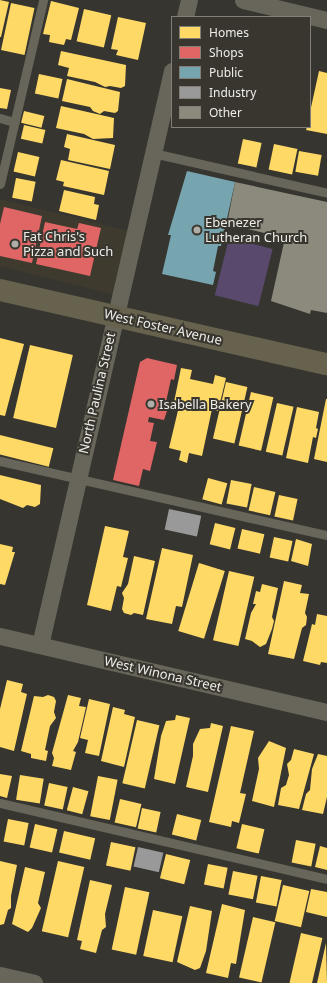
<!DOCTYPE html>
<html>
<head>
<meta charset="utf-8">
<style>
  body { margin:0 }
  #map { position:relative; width:327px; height:983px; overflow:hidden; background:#363530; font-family:"Noto Sans",sans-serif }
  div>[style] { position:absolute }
  .built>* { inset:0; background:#3e3b2e; transform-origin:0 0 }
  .green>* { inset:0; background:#59496d; transform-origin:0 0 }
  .homes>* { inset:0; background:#ffd966; transform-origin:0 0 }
  .shops>* { inset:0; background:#e06666 }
  .public>* { inset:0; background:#76a5af }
  .industry>* { inset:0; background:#999; transform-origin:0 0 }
  .building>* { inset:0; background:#8c8a7c }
  .service>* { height:9px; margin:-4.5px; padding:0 4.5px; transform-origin:4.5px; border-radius:4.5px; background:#68665a }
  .minor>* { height:17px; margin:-8.5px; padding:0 8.5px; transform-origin:8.5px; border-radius:8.5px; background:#68665a }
  .primary>* { height:22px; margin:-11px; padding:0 11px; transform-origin:11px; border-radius:11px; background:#66624e }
  .dots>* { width:11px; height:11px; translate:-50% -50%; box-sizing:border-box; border:2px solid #38362e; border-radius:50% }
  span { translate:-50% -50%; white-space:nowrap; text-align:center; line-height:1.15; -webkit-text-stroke:4px #38362e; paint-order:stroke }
  .poi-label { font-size:13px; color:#eeede8 }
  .left { translate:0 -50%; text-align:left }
  .street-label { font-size:13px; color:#eeede8 }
  .legend { position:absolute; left:171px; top:16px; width:140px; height:112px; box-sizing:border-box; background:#38362e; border:1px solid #817f78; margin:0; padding:5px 7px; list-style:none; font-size:12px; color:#eeede8 }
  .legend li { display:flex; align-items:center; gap:8px; height:20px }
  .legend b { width:20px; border:1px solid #817f78 }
</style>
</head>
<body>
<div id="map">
  <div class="built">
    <i style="left:0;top:199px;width:136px;height:65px;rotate:14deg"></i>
  </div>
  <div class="green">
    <i style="left:229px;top:238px;width:45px;height:59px;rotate:14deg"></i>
  </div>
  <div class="homes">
    <i style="clip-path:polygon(0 0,9px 2px,1px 37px,0 37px)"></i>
    <i style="clip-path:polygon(51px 1px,79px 8px,71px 40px,66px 39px,64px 45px,49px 42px,50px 35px,43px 34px)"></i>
    <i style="left:11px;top:3px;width:24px;height:48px;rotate:12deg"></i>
    <i style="left:84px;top:9px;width:28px;height:33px;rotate:13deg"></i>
    <i style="clip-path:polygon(118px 17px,146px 23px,138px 60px,116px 55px,118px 50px,111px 49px)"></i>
    <i style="clip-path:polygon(61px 51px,126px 65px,125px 86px,121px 88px,110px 86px,105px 87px,95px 82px,67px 76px,69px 68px,58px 65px)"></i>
    <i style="clip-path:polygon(319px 71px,327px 73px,327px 134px,306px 130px,307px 127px,310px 127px,310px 112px)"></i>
    <i style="left:39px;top:74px;width:24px;height:20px;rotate:12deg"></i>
    <i style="clip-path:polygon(67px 79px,120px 92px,118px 111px,115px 113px,104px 111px,100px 114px,93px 111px,90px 107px,62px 101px)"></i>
    <i style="clip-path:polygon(0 88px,11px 90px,7px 109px,0 108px)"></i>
    <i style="clip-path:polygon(61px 106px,114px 118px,113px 138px,93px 139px,84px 134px,56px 128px)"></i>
    <i style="left:24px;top:111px;width:21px;height:12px;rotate:14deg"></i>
    <i style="left:24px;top:125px;width:22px;height:14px;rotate:13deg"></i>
    <i style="clip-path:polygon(67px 134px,115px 145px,110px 169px,68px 160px,70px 149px,64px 147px)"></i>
    <i style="left:243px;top:139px;width:19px;height:25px;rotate:12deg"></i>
    <i style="left:274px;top:144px;width:24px;height:26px;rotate:12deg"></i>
    <i style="left:299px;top:151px;width:23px;height:21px;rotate:10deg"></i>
    <i style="left:18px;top:152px;width:22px;height:20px;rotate:13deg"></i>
    <i style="clip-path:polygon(61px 160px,109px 171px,104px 195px,63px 186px,64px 182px,56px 180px)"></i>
    <i style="left:16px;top:178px;width:20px;height:20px;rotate:11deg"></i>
    <i style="clip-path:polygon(64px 190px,95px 197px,94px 204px,99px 205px,96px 220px,59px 211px)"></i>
    <i style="clip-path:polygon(0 338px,24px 344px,5px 416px,0 415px)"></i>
    <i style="left:30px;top:345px;width:44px;height:75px;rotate:13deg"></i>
    <i style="clip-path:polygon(181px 368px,192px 370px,190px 379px,213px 384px,215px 375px,226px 378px,218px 411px,212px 409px,202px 456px,189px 453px,187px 463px,179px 460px,181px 451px,169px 448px,180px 402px,174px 402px)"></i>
    <i style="left:226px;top:382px;width:22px;height:58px;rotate:13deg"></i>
    <i style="left:251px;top:392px;width:23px;height:55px;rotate:13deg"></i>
    <i style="clip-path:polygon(326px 399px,327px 399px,327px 462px,314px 459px)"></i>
    <i style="left:277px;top:403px;width:17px;height:50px;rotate:13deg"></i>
    <i style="clip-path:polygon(297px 407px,319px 412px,316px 428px,318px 429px,316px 438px,313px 437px,308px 463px,286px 458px)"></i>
    <i style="left:0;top:435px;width:55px;height:19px;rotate:14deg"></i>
    <i style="clip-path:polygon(0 475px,41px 485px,40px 504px,35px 507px,27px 505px,23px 508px,0 499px)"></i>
    <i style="left:208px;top:478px;width:20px;height:22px;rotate:15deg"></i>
    <i style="left:231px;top:480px;width:21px;height:24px;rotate:11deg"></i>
    <i style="left:254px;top:487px;width:22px;height:24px;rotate:13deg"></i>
    <i style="left:279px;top:495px;width:19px;height:22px;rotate:12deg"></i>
    <i style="left:215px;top:523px;width:21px;height:22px;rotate:14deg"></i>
    <i style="clip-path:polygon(105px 526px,129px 531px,123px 557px,128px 558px,121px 587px,117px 586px,111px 611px,87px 605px)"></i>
    <i style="left:242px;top:529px;width:23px;height:20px;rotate:13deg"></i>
    <i style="left:274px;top:537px;width:19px;height:21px;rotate:12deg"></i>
    <i style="clip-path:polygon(296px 539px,312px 544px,308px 566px,291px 561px)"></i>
    <i style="clip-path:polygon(0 544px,13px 547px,12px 552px,15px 552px,5px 585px,0 584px)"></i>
    <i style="clip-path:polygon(162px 548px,193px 555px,182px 607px,176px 606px,172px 624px,146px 619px)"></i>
    <i style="clip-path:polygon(134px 556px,155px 561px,143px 615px,134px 613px,131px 615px,124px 613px,122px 609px,124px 598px,122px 593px,128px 584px)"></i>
    <i style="left:199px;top:563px;width:27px;height:71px;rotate:17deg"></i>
    <i style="left:229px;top:571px;width:26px;height:71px;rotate:13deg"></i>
    <i style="clip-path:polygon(284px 581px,302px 585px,300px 593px,309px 594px,305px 613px,307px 617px,306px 625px,302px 628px,294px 659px,268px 654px)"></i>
    <i style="clip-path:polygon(262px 584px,278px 588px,272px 617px,274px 621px,272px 629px,266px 644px,260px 647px,252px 641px,245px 639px,251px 613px,256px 604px,253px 604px,256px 591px,260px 592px)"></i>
    <i style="clip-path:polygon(317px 614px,327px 616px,327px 663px,321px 662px,320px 665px,303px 661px,312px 624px,315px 625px)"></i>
    <i style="clip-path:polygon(7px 680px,23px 684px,21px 692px,27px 694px,14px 751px,0 747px,0 709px)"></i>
    <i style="clip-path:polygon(48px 695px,54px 697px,56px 701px,54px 712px,56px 718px,50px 726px,45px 750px,48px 751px,46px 761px,31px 758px,31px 754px,21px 751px,34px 696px,43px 697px)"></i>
    <i style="clip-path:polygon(68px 695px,81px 698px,79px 706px,86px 707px,78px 742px,73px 751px,76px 752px,71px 770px,52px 766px,54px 758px,52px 753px)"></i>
    <i style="clip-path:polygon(89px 699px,110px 704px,99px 756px,85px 753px,88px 740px,80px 738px)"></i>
    <i style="clip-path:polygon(113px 707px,125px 710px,124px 714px,135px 717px,124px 767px,101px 761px)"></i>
    <i style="clip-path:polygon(176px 715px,190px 718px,175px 784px,154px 779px,161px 736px,166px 721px,175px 720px)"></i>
    <i style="left:137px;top:720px;width:23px;height:65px;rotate:13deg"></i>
    <i style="clip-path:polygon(211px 723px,223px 726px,208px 792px,186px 787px,193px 756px,193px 744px,200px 729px,210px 728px)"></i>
    <i style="clip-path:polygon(231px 726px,254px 731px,240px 793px,246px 794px,239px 823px,232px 821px,231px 827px,209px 822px)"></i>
    <i style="clip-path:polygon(269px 741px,286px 748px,274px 807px,252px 801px,259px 769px,258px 758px)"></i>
    <i style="clip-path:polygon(294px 749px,314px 754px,299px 809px,278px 805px,281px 788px,286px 785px,289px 775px,287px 764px,291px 760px)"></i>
    <i style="clip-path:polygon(318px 754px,327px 756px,327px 797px,323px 814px,302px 810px,306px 794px,310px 790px,312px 769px)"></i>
    <i style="clip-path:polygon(0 774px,12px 776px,7px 798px,0 796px)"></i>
    <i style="left:20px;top:775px;width:24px;height:25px;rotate:9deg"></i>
    <i style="left:98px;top:776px;width:20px;height:41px;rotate:11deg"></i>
    <i style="left:49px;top:783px;width:19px;height:23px;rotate:12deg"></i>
    <i style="left:73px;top:787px;width:16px;height:24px;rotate:15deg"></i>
    <i style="left:120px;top:799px;width:22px;height:24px;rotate:13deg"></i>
    <i style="left:142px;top:808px;width:19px;height:21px;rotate:12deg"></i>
    <i style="left:177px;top:814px;width:25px;height:21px;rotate:14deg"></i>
    <i style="left:8px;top:819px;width:21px;height:23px;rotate:11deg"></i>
    <i style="left:35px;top:824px;width:23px;height:24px;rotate:13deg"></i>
    <i style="left:242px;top:824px;width:23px;height:25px;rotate:13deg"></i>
    <i style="left:64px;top:831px;width:32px;height:22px;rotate:13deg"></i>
    <i style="left:296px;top:840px;width:20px;height:23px;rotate:11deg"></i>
    <i style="left:111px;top:842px;width:25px;height:24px;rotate:12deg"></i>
    <i style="clip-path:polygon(320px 846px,327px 848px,327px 870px,315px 867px)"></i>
    <i style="left:166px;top:854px;width:25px;height:25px;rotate:14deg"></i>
    <i style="clip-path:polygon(0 861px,17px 865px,11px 896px,11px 908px,8px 910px,4px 924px,0 925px)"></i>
    <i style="left:58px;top:861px;width:27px;height:72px;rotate:13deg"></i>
    <i style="left:208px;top:864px;width:20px;height:21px;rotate:11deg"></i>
    <i style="clip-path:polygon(25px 867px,45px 872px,38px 903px,41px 908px,32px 928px,28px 932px,12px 924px)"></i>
    <i style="left:233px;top:871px;width:25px;height:24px;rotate:11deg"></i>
    <i style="left:261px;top:876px;width:21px;height:27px;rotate:11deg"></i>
    <i style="clip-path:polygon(90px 880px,112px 885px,105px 914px,106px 927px,102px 930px,96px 953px,80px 949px,82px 941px,77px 940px)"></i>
    <i style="left:283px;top:885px;width:27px;height:37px;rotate:13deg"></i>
    <i style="left:125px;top:887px;width:25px;height:64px;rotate:12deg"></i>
    <i style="clip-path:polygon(311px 889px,327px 892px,327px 917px,306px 912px)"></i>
    <i style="clip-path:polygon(222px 904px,245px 910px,236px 964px,231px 963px,228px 978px,206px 973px)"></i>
    <i style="clip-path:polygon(190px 906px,212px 911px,206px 951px,200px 968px,195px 970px,177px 962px)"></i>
    <i style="left:153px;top:910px;width:30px;height:47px;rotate:12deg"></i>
    <i style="left:253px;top:917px;width:23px;height:62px;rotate:13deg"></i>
    <i style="left:301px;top:933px;width:22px;height:51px;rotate:13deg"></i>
    <i style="clip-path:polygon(326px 943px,327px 983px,317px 983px)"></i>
  </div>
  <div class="shops">
    <i style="clip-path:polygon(4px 207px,42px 216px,32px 263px,0 256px,0 224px)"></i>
    <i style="clip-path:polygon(45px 222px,77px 229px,79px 223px,101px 228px,90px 276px,36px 264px)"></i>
    <i style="clip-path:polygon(147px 358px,177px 365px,174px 380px,171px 379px,164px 411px,167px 411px,164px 420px,149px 417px,148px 422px,154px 423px,150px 441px,157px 442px,150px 471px,143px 469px,139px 486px,113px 480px,140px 362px)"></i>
  </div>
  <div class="public">
    <i style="clip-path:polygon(187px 171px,235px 182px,221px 246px,218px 246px,213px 271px,216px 272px,213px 285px,162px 274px,171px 235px,168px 235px)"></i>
  </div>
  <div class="industry">
    <i style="left:169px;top:509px;width:33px;height:21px;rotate:12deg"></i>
    <i style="left:138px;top:847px;width:26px;height:20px;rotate:13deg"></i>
  </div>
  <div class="building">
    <i style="clip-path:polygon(235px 182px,327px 202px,327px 313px,311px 310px,310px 314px,271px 301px,285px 238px,227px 224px)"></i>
  </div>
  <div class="service">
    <i style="left:0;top:118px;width:15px;rotate:16deg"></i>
    <i style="left:153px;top:153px;width:179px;rotate:12.9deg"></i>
    <i style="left:0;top:184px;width:189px;rotate:-76.8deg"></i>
    <i style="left:0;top:461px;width:335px;rotate:12.8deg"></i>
    <i style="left:0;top:803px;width:336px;rotate:13.1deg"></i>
  </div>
  <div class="minor">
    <i style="left:243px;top:0;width:86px;rotate:13.4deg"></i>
    <i style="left:185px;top:17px;width:17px;rotate:-77deg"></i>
    <i style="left:0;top:636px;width:336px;rotate:13.1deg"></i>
    <i style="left:40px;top:645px;width:589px;rotate:-77.05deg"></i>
    <i style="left:0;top:975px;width:35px;rotate:13deg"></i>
  </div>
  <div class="primary">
    <i style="left:0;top:290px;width:335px;rotate:12.8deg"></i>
  </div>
  <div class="dots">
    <i style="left:197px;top:230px;background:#aeada8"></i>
    <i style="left:15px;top:244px;background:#aeada8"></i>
    <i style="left:151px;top:404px;background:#aeada8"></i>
  </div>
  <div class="poi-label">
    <span class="left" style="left:205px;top:230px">Ebenezer<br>Lutheran Church</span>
    <span class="left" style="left:23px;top:244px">Fat Chris's<br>Pizza and Such</span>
    <span class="left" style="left:159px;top:404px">Isabella Bakery</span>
  </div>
  <div class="street-label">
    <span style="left:163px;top:327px;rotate:13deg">West Foster Avenue</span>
    <span style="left:97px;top:393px;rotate:-77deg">North Paulina Street</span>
    <span style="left:163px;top:674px;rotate:13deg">West Winona Street</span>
  </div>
  <ul class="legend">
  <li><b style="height:11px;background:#ffd966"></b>Homes</li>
  <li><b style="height:11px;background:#e06666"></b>Shops</li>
  <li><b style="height:11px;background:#76a5af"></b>Public</li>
  <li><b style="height:11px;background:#999"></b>Industry</li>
  <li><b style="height:11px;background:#8c8a7c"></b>Other</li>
  </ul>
</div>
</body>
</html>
